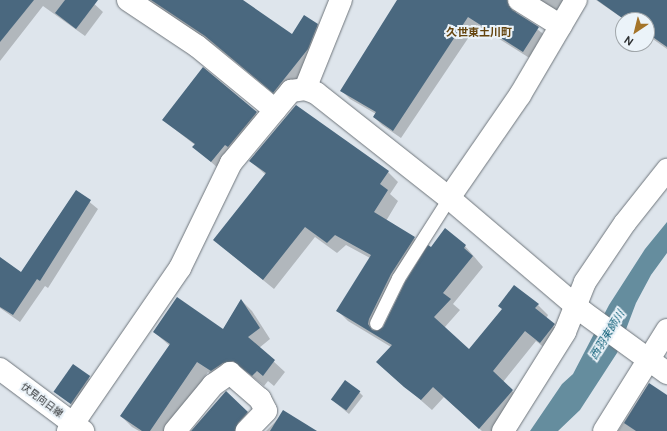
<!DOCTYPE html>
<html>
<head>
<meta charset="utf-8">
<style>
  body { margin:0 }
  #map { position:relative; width:667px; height:431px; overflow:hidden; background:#dee5ec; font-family:"DM Sans","Noto Sans JP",sans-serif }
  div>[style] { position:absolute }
  .water>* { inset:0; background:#658d9e }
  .shadow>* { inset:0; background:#0003 }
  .building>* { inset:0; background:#4a687f; transform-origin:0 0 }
  .roads { filter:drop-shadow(0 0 1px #6e757b) drop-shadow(0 0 1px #6e757b) }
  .service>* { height:13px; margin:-6.5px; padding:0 6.5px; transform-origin:6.5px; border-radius:6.5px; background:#fff }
  .minor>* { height:22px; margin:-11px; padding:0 11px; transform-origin:11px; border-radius:11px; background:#fff }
  .secondary>* { height:22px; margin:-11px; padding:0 11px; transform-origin:11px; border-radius:11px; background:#fff }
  span { translate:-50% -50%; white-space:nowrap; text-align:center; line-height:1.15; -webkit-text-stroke:4px #ebf3f9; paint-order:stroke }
  .street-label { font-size:10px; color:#2f3234 }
  .neighbourhood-label { font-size:11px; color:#65450f; font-weight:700 }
  .water-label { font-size:11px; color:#005670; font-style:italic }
  .north { position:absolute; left:615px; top:12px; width:40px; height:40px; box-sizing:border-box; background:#ebf3f9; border:1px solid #a0a6aa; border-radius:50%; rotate:215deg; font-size:11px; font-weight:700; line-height:16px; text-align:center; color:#2f3234 }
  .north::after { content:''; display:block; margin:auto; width:14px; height:18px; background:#a47429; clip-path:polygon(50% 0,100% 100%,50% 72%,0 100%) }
</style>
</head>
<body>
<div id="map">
  <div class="water">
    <i style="clip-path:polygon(667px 222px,667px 253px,651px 275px,636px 303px,617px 353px,580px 410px,558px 431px,530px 431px,562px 384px,573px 374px,609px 305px,645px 249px)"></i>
  </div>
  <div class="shadow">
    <i style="clip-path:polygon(0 0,90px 0,103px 12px,85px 36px,43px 6px,0 61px)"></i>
    <i style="clip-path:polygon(148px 0,240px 0,292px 35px,317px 25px,330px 38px,287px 104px,218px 48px)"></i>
    <i style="clip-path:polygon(398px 0,518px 0,516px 13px,546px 36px,531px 59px,477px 25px,401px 138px,382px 125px,374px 117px,376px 114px,350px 99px,342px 91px)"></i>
    <i style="clip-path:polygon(537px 0,568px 0,560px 13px)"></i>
    <i style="clip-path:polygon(596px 0,645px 0,667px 14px,667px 49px,647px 35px,647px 20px,625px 20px)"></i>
    <i style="clip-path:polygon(203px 68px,264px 120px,219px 169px,194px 147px,195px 145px,163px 120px)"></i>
    <i style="clip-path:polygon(250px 161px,388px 172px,398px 182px,390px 194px,398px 201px,386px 221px,414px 238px,424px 248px,401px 285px,379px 329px,384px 328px,431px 248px,465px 246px,483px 267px,453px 304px,460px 310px,444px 328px,469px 351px,538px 305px,548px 315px,546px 319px,564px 337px,551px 353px,536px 341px,503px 382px,522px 401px,496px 431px,482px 431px,444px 397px,432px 410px,377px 362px,391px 347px,348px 321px,338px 311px,370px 258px,346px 245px,337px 253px,315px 237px,274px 289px,214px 240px,266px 175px)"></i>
    <i style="clip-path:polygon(76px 191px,98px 209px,48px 288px,45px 286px,20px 322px,0 308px,0 259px,21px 273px)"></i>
    <i style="clip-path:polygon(241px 300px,252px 311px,270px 339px,259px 348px,285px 372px,274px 386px,268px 381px,264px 386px,245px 371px,222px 382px,208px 372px,168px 431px,139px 431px,132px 427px,121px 416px,170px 346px,154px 332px,223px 330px)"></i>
    <i style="clip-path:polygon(74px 366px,97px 385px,80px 412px,55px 391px)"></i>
    <i style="clip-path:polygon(649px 384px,667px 397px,667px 431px,618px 431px)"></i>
    <i style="clip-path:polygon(359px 392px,363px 396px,349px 414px,331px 399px)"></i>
    <i style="clip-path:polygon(247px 413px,258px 423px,252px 431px,193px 431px)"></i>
    <i style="clip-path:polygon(277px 420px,307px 431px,266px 431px)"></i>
  </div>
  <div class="building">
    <i style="clip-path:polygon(0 0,34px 0,0 42px)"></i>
    <i style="clip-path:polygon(65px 0,98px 0,76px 29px,55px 13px)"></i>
    <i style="clip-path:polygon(151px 0,243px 0,292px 34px,304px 15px,318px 24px,308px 49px,273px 93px,205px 36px)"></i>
    <i style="clip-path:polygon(397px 0,507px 0,512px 10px,539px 27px,523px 52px,468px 17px,393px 131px,373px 117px,376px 112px,340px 91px)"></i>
    <i style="clip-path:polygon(597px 0,667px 0,667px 47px,647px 33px,647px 20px,625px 20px)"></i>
    <i style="clip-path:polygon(203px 67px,257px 112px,228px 147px,225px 145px,211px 162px,192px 147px,195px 144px,162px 120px)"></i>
    <i style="clip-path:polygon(296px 105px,389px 171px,380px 184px,388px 190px,374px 212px,415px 237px,391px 274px,369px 319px,368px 324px,372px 330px,377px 331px,383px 327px,405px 282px,428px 245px,431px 247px,445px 228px,466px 245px,464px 248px,473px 256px,443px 293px,451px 299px,434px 317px,469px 349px,502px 309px,498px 306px,514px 285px,539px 304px,535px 308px,555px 324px,540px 343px,525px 331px,493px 371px,513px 390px,479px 429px,433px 387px,421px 400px,404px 387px,376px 362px,392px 345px,336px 311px,371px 255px,335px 235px,327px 243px,305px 227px,263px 280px,213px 240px,266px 173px,249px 161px)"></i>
    <i style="clip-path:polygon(76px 190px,91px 200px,40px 281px,37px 279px,13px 315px,0 307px,0 257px,21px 272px)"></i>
    <i style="clip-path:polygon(177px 297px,223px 329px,241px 299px,260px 328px,248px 337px,275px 360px,263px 376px,257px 371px,252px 376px,233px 361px,223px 363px,211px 371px,197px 362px,150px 431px,142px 431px,120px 416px,170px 344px,153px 332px)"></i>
    <i style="left:73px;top:364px;width:21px;height:34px;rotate:35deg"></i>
    <i style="left:345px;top:380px;width:19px;height:24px;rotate:36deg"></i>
    <i style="clip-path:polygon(649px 383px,667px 395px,667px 431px,636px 431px,624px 423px)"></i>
    <i style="clip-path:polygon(226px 391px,248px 412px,238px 423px,235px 431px,191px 431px)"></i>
    <i style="clip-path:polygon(283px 410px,317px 431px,270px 431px)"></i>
  </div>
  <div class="roads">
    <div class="service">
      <i style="left:376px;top:323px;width:50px;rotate:-63.9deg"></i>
      <i style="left:398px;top:278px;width:95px;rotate:-57.5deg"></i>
    </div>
    <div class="minor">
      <i style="left:128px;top:0;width:83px;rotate:33.7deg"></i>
      <i style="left:197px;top:46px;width:101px;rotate:39.4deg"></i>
      <i style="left:519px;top:0;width:49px;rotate:31.8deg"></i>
      <i style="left:305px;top:89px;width:96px;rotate:-68deg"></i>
      <i style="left:449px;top:198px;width:125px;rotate:-55.4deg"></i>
      <i style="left:520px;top:95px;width:110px;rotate:-59.5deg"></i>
      <i style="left:68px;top:431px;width:198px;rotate:-55.5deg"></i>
      <i style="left:180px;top:268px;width:117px;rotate:-64.1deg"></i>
      <i style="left:231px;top:163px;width:94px;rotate:-50.2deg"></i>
      <i style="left:291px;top:91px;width:14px;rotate:-8deg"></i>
      <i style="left:305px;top:89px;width:12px;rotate:20deg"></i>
      <i style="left:316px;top:93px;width:169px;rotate:38.3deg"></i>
      <i style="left:449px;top:198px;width:176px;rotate:40.4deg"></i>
      <i style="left:583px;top:312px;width:104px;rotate:36deg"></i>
      <i style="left:175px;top:431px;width:60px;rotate:-50.4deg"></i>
      <i style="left:213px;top:385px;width:21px;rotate:-35deg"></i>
      <i style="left:230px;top:373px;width:40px;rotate:41deg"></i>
      <i style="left:260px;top:399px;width:13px;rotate:63deg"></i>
      <i style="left:266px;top:411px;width:28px;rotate:134deg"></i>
      <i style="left:503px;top:431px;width:117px;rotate:-57.9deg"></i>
      <i style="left:565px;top:332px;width:54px;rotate:-68.2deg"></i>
      <i style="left:585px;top:282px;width:71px;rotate:-55.9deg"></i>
      <i style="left:625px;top:223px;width:68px;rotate:-51.6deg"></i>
      <i style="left:604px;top:431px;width:119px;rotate:-58deg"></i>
    </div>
    <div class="secondary">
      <i style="left:0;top:369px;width:104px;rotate:36.8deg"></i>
    </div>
  </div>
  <div class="street-label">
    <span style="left:42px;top:400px;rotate:37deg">伏見向日線</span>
  </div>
  <div class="neighbourhood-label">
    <span style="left:479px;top:32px">久世東土川町</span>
  </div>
  <div class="water-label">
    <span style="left:607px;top:335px;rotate:-58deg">西羽束師川</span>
  </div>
  <div class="north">N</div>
</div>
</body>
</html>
